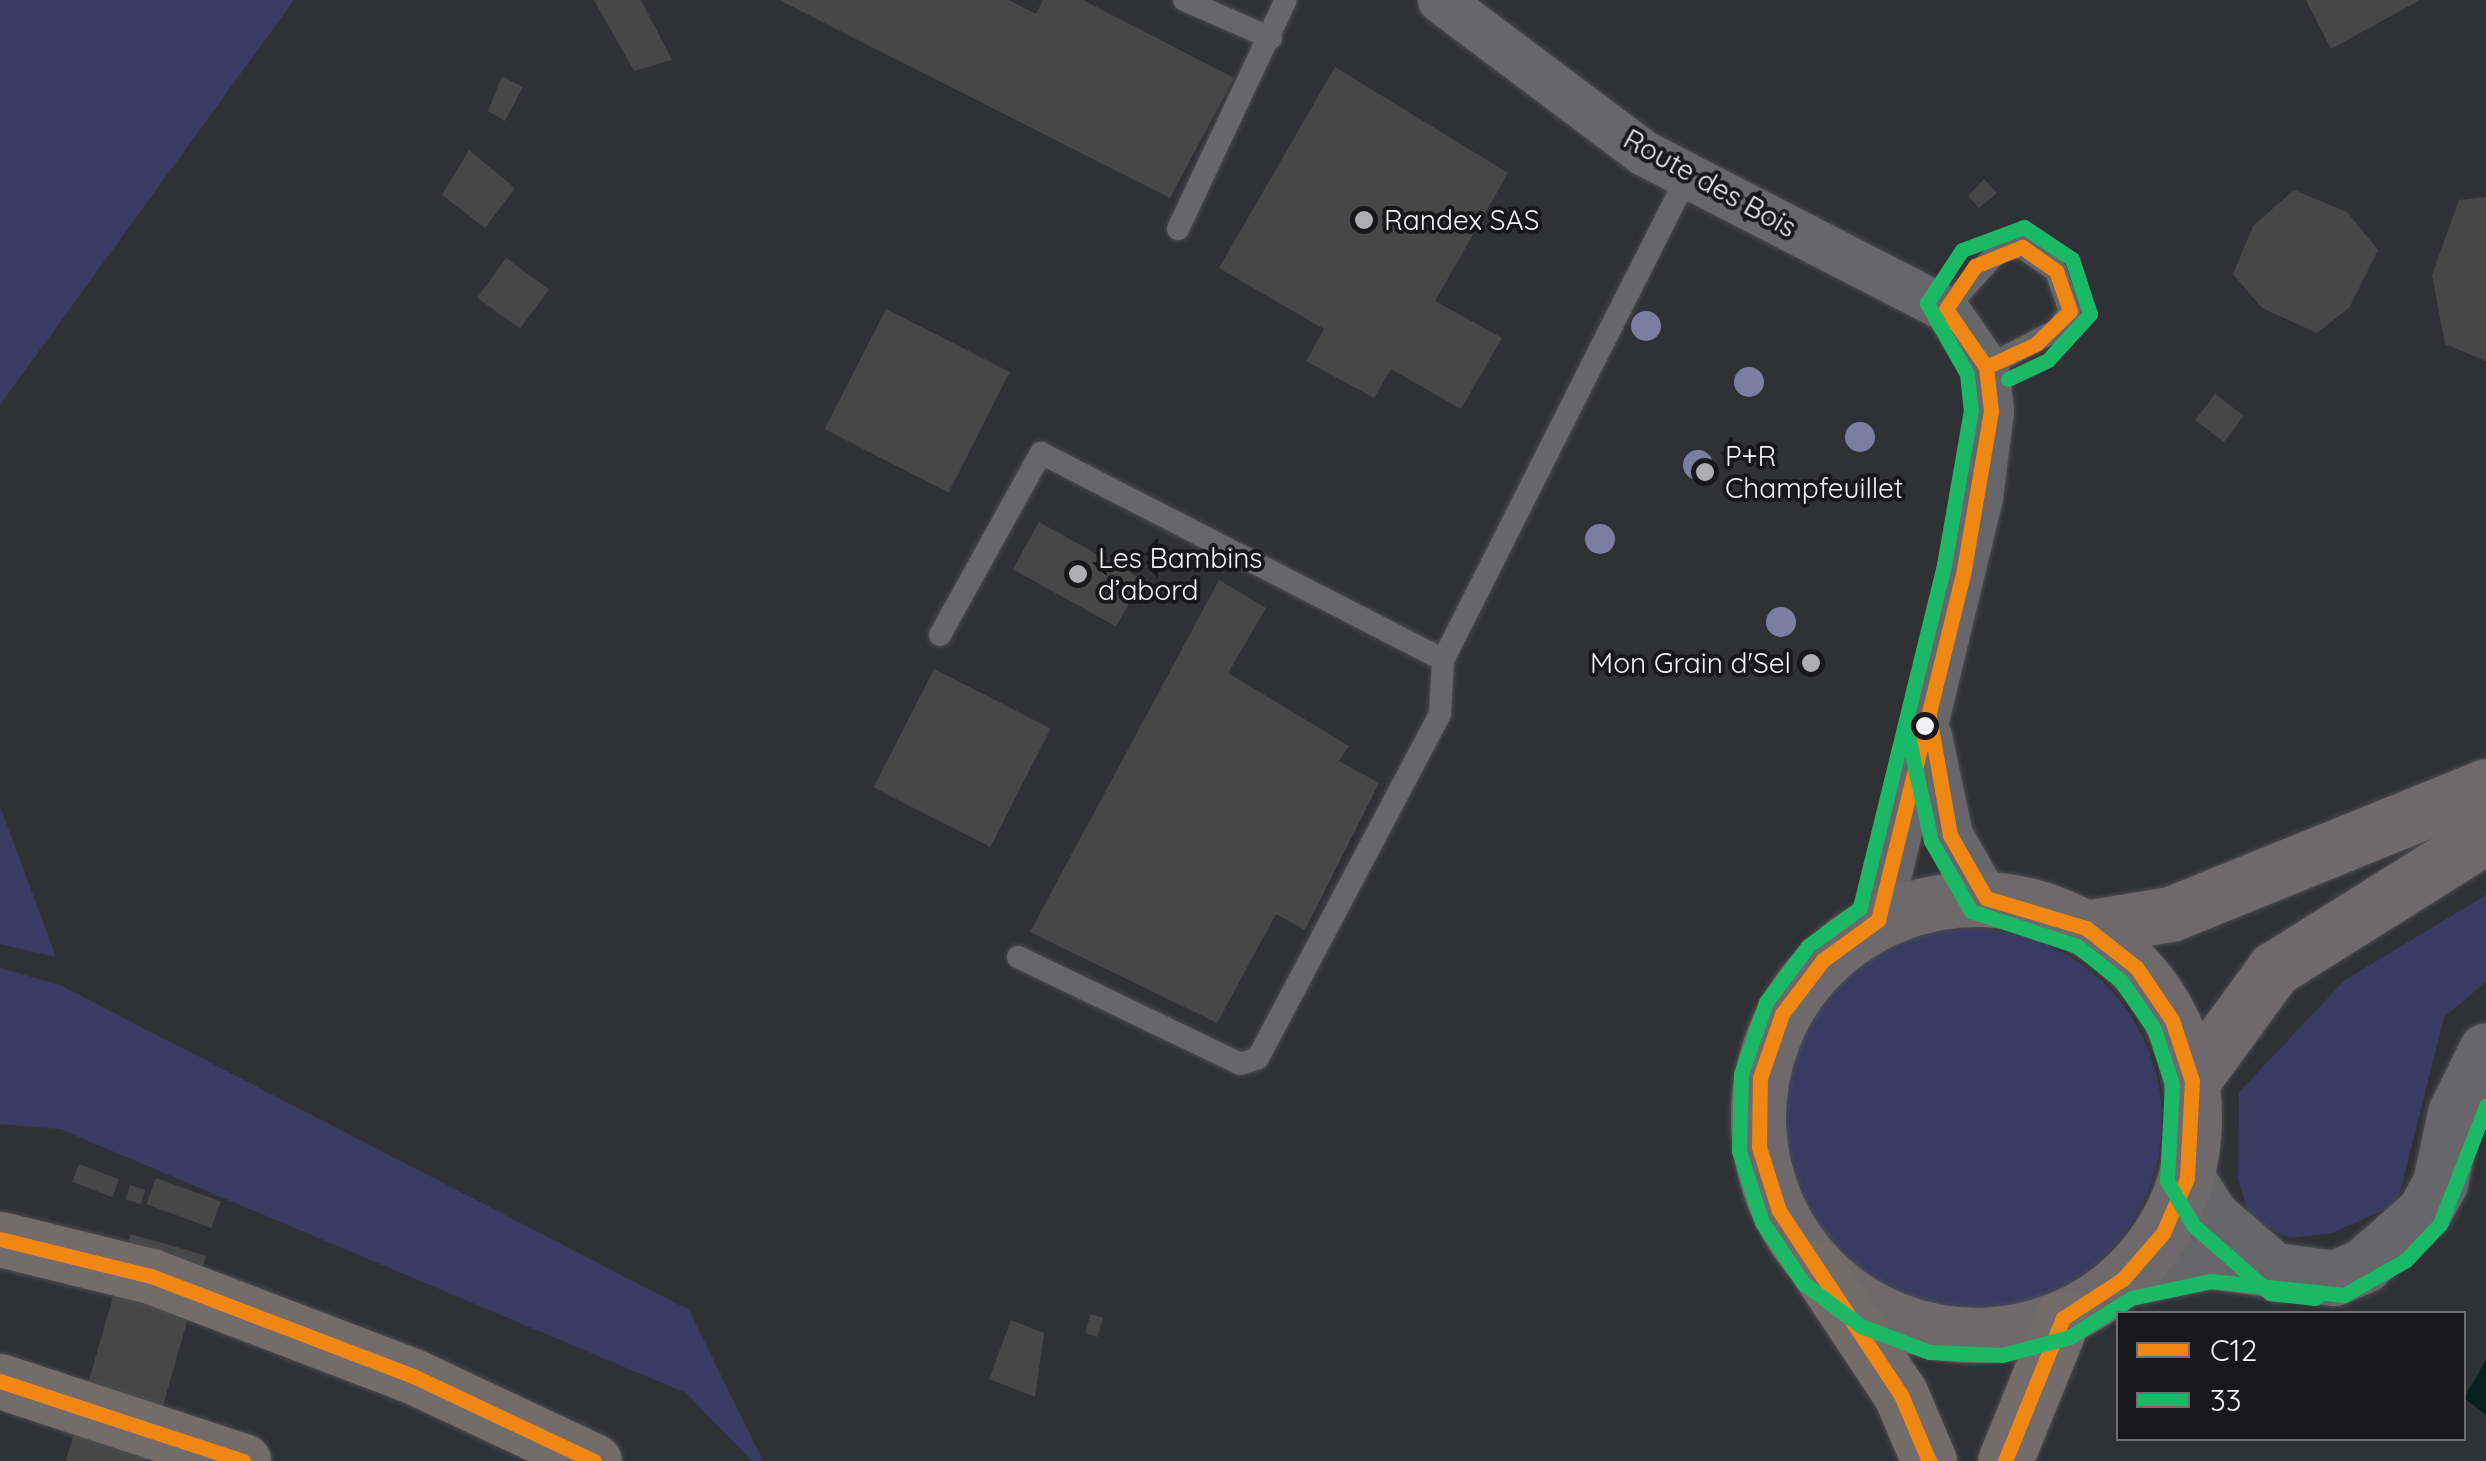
<!DOCTYPE html>
<html>
<head>
<meta charset="utf-8">
<style>
  body { margin:0 }
  #map { position:relative; width:2486px; height:1461px; overflow:hidden; background:#303135; font-family:Quicksand,sans-serif }
  div>[style] { position:absolute }
  .green>* { inset:0; background:#3a3b62 }
  .round { border-radius:50% }
  .water>* { inset:0; background:#081f20 }
  .building>* { inset:0; background:#484748; transform-origin:0 0 }
  .roads { filter:drop-shadow(0 0 2px #4c4d50) drop-shadow(0 0 2px #4c4d50) }
  .service>* { height:22px; margin:-11px; padding:0 11px; transform-origin:11px; border-radius:11px; background:#67676a }
  .minor>* { height:45px; margin:-22.5px; padding:0 22.5px; transform-origin:22.5px; border-radius:22.5px; background:#67676a }
  .tertiary>* { height:55px; margin:-27.5px; padding:0 27.5px; transform-origin:27.5px; border-radius:27.5px; background:#67676a }
  .primary>* { height:55px; margin:-27.5px; padding:0 27.5px; transform-origin:27.5px; border-radius:27.5px; background:#6e6a6b }
  .primary>.ring { margin:-27.5px; padding:0; box-sizing:content-box; background:none; border:55px solid #6e6a6b; border-radius:50% }
  .motorway>* { height:55px; margin:-27.5px; padding:0 27.5px; transform-origin:27.5px; border-radius:27.5px; background:#736c6b }
  .bus-1>* { height:15px; margin:-7.5px; padding:0 7.5px; transform-origin:7.5px; border-radius:7.5px; background:#f18713 }
  .bus-2>* { height:15px; margin:-7.5px; padding:0 7.5px; transform-origin:7.5px; border-radius:7.5px; background:#1ab867 }
  .trees>* { width:30px; height:30px; margin:-15px; border-radius:50%; background:#7b7ea1 }
  .dots>* { width:28px; height:28px; translate:-50% -50%; box-sizing:border-box; border:5px solid #18181b; border-radius:50% }
  span { translate:-50% -50%; white-space:nowrap; text-align:center; line-height:1.15; -webkit-text-stroke:8px #18181b; paint-order:stroke }
  .street-label { font-size:28px; color:#f2f2f6 }
  .poi-label { font-size:28px; color:#f2f2f6 }
  .left { translate:0 -50%; text-align:left }
  .right { translate:-100% -50%; text-align:right }
  .legend { position:absolute; left:2116px; top:1311px; width:350px; height:130px; box-sizing:border-box; background:#18181b; border:2px solid #6f6f73; margin:0; padding:12px 18px; list-style:none; font-size:30px; color:#f2f2f6 }
  .legend li { display:flex; align-items:center; gap:20px; height:50px }
  .legend b { width:50px; border:2px solid #6f6f73 }
</style>
</head>
<body>
<div id="map">
  <div class="green">
    <i style="clip-path:polygon(0 0,294px 0,0 405px)"></i>
    <i style="clip-path:polygon(0 806px,56px 957px,0 944px)"></i>
    <i style="clip-path:polygon(2486px 895px,2486px 982px,2444px 1017px,2397px 1204px,2332px 1233px,2289px 1238px,2250px 1219px,2238px 1179px,2239px 1092px,2345px 980px)"></i>
    <i class="round" style="left:1780px;top:929px;width:382px;height:382px"></i>
    <i style="clip-path:polygon(0 968px,60px 985px,689px 1310px,763px 1461px,752px 1461px,686px 1393px,60px 1129px,0 1124px)"></i>
  </div>
  <div class="water">
    <i style="clip-path:polygon(2486px 1360px,2486px 1415px,2464px 1398px)"></i>
  </div>
  <div class="building">
    <i style="clip-path:polygon(594px 0,641px 0,672px 60px,634px 71px)"></i>
    <i style="clip-path:polygon(779px 0,1009px 0,1036px 14px,1043px 0,1083px 0,1234px 78px,1170px 198px)"></i>
    <i style="clip-path:polygon(2306px 0,2420px 0,2331px 49px)"></i>
    <i style="clip-path:polygon(1335px 67px,1508px 173px,1435px 301px,1502px 338px,1461px 409px,1391px 369px,1374px 398px,1306px 361px,1324px 329px,1219px 268px)"></i>
    <i style="clip-path:polygon(502px 76px,523px 87px,505px 121px,488px 111px)"></i>
    <i style="clip-path:polygon(469px 150px,515px 188px,485px 228px,442px 195px)"></i>
    <i style="clip-path:polygon(1984px 179px,1997px 193px,1979px 208px,1968px 196px)"></i>
    <i style="clip-path:polygon(2294px 190px,2347px 212px,2378px 250px,2349px 308px,2317px 333px,2262px 308px,2233px 274px,2253px 226px)"></i>
    <i style="clip-path:polygon(2486px 197px,2486px 361px,2445px 344px,2432px 275px,2459px 200px)"></i>
    <i style="left:506px;top:258px;width:53px;height:49px;rotate:36deg"></i>
    <i style="left:886px;top:309px;width:139px;height:135px;rotate:27deg"></i>
    <i style="left:2215px;top:394px;width:36px;height:33px;rotate:37deg"></i>
    <i style="left:1039px;top:522px;width:118px;height:54px;rotate:29deg"></i>
    <i style="clip-path:polygon(1219px 580px,1266px 608px,1228px 673px,1349px 746px,1339px 761px,1379px 783px,1305px 930px,1276px 914px,1217px 1023px,1030px 932px)"></i>
    <i style="left:934px;top:669px;width:131px;height:133px;rotate:27deg"></i>
    <i style="left:79px;top:1164px;width:43px;height:19px;rotate:21deg"></i>
    <i style="left:156px;top:1178px;width:69px;height:28px;rotate:20deg"></i>
    <i style="left:130px;top:1185px;width:16px;height:15px;rotate:18deg"></i>
    <i style="left:131px;top:1234px;width:78px;height:236px;rotate:16deg"></i>
    <i style="left:1091px;top:1314px;width:13px;height:20px;rotate:18deg"></i>
    <i style="clip-path:polygon(1011px 1320px,1044px 1333px,1035px 1397px,989px 1379px)"></i>
  </div>
  <div class="roads">
    <div class="service">
      <i style="left:1184px;top:0;width:95px;rotate:23.6deg"></i>
      <i style="left:1178px;top:229px;width:253px;rotate:-64.8deg"></i>
      <i style="left:1946px;top:309px;width:79px;rotate:-48.1deg"></i>
      <i style="left:1999px;top:250px;width:23px;rotate:-7deg"></i>
      <i style="left:2022px;top:247px;width:42px;rotate:35.2deg"></i>
      <i style="left:2056px;top:271px;width:42px;rotate:70.7deg"></i>
      <i style="left:2070px;top:311px;width:23px;rotate:124deg"></i>
      <i style="left:2057px;top:330px;width:80px;rotate:152.5deg"></i>
      <i style="left:940px;top:635px;width:208px;rotate:-61deg"></i>
      <i style="left:1041px;top:453px;width:452px;rotate:27.2deg"></i>
      <i style="left:1443px;top:660px;width:543px;rotate:-63.2deg"></i>
      <i style="left:1018px;top:957px;width:246px;rotate:25.7deg"></i>
      <i style="left:1240px;top:1064px;width:19px;rotate:-18deg"></i>
      <i style="left:1258px;top:1058px;width:389px;rotate:-62.1deg"></i>
      <i style="left:1440px;top:714px;width:54px;rotate:-86.8deg"></i>
    </div>
    <div class="minor">
      <i style="left:1440px;top:0;width:255px;rotate:36.9deg"></i>
      <i style="left:1644px;top:153px;width:340px;rotate:27.3deg"></i>
      <i style="left:1946px;top:309px;width:70px;rotate:55.4deg"></i>
      <i style="left:1986px;top:367px;width:44px;rotate:83.5deg"></i>
      <i style="left:1991px;top:411px;width:87px;rotate:97.3deg"></i>
      <i style="left:1980px;top:497px;width:435px;rotate:103.6deg"></i>
      <i style="left:1929px;top:736px;width:101px;rotate:78deg"></i>
      <i style="left:1950px;top:835px;width:73px;rotate:60.3deg"></i>
    </div>
    <div class="tertiary">
      <i style="left:2187px;top:1178px;width:45px;rotate:57.7deg"></i>
      <i style="left:2211px;top:1216px;width:89px;rotate:40.9deg"></i>
      <i style="left:2123px;top:1279px;width:89px;rotate:-11.7deg"></i>
      <i style="left:2210px;top:1261px;width:125px;rotate:7.8deg"></i>
      <i style="left:2334px;top:1278px;width:33px;rotate:-23deg"></i>
      <i style="left:2364px;top:1265px;width:80px;rotate:-41.5deg"></i>
      <i style="left:2424px;top:1212px;width:33px;rotate:-61deg"></i>
      <i style="left:2440px;top:1183px;width:72px;rotate:-77.9deg"></i>
      <i style="left:2455px;top:1113px;width:70px;rotate:-63.8deg"></i>
    </div>
    <div class="primary">
      <i class="ring" style="left:1758px;top:899px;width:381px;height:381px"></i>
      <i style="left:2086px;top:928px;width:86px;rotate:-9.4deg"></i>
      <i style="left:2171px;top:914px;width:340px;rotate:-22.1deg"></i>
      <i style="left:2192px;top:1081px;width:139px;rotate:-53.8deg"></i>
      <i style="left:2274px;top:969px;width:250px;rotate:-32.1deg"></i>
    </div>
    <div class="motorway">
      <i style="left:0;top:1239px;width:155px;rotate:13.8deg"></i>
      <i style="left:151px;top:1276px;width:280px;rotate:20.9deg"></i>
      <i style="left:413px;top:1376px;width:200px;rotate:25.2deg"></i>
      <i style="left:1817px;top:1268px;width:152px;rotate:56.5deg"></i>
      <i style="left:1901px;top:1395px;width:72px;rotate:67deg"></i>
      <i style="left:0;top:1381px;width:256px;rotate:18.2deg"></i>
      <i style="left:2005px;top:1461px;width:154px;rotate:-67.9deg"></i>
    </div>
  </div>
  <div class="bus-1">
    <i style="left:2022px;top:247px;width:42px;rotate:35.2deg"></i>
    <i style="left:2056px;top:271px;width:42px;rotate:70.7deg"></i>
    <i style="left:2070px;top:311px;width:47px;rotate:135.9deg"></i>
    <i style="left:2036px;top:344px;width:55px;rotate:155.3deg"></i>
    <i style="left:1986px;top:367px;width:70px;rotate:-124.6deg"></i>
    <i style="left:1946px;top:309px;width:52px;rotate:-56deg"></i>
    <i style="left:1975px;top:266px;width:51px;rotate:-22deg"></i>
    <i style="left:1929px;top:716px;width:121px;rotate:80deg"></i>
    <i style="left:1950px;top:835px;width:73px;rotate:60.3deg"></i>
    <i style="left:1986px;top:898px;width:104px;rotate:16.7deg"></i>
    <i style="left:2086px;top:928px;width:63px;rotate:38deg"></i>
    <i style="left:2136px;top:967px;width:64px;rotate:55.8deg"></i>
    <i style="left:2172px;top:1020px;width:64px;rotate:71.8deg"></i>
    <i style="left:2192px;top:1081px;width:97px;rotate:93deg"></i>
    <i style="left:2187px;top:1178px;width:60px;rotate:113.6deg"></i>
    <i style="left:2163px;top:1233px;width:61px;rotate:131deg"></i>
    <i style="left:2123px;top:1279px;width:72px;rotate:147deg"></i>
    <i style="left:2063px;top:1318px;width:154px;rotate:112.1deg"></i>
    <i style="left:0;top:1239px;width:155px;rotate:13.8deg"></i>
    <i style="left:151px;top:1276px;width:280px;rotate:20.9deg"></i>
    <i style="left:413px;top:1376px;width:200px;rotate:25.2deg"></i>
    <i style="left:0;top:1381px;width:256px;rotate:18.2deg"></i>
    <i style="left:1929px;top:1461px;width:72px;rotate:-113deg"></i>
    <i style="left:1901px;top:1395px;width:221px;rotate:-123.5deg"></i>
    <i style="left:1779px;top:1211px;width:67px;rotate:-107.4deg"></i>
    <i style="left:1759px;top:1147px;width:69px;rotate:-89.2deg"></i>
    <i style="left:1760px;top:1078px;width:68px;rotate:-71deg"></i>
    <i style="left:1782px;top:1014px;width:68px;rotate:-52.8deg"></i>
    <i style="left:1823px;top:960px;width:68px;rotate:-36deg"></i>
    <i style="left:1878px;top:920px;width:361px;rotate:-76.2deg"></i>
    <i style="left:1964px;top:569px;width:160px;rotate:-80.3deg"></i>
    <i style="left:1991px;top:411px;width:44px;rotate:-96.5deg"></i>
  </div>
  <div class="bus-2">
    <i style="left:2008px;top:379px;width:44px;rotate:-25.4deg"></i>
    <i style="left:2048px;top:360px;width:62px;rotate:-47.6deg"></i>
    <i style="left:2090px;top:314px;width:58px;rotate:-108.1deg"></i>
    <i style="left:2072px;top:259px;width:58px;rotate:-146.3deg"></i>
    <i style="left:2024px;top:227px;width:66px;rotate:159.6deg"></i>
    <i style="left:1962px;top:250px;width:64px;rotate:123.4deg"></i>
    <i style="left:1927px;top:303px;width:81px;rotate:60.6deg"></i>
    <i style="left:1967px;top:374px;width:36px;rotate:84deg"></i>
    <i style="left:1971px;top:410px;width:157px;rotate:99.9deg"></i>
    <i style="left:1944px;top:565px;width:353px;rotate:103.8deg"></i>
    <i style="left:1860px;top:908px;width:64px;rotate:143.8deg"></i>
    <i style="left:1808px;top:946px;width:70px;rotate:126.9deg"></i>
    <i style="left:1766px;top:1002px;width:76px;rotate:109.1deg"></i>
    <i style="left:1741px;top:1074px;width:77px;rotate:91.5deg"></i>
    <i style="left:1739px;top:1151px;width:75px;rotate:72.1deg"></i>
    <i style="left:1762px;top:1222px;width:73px;rotate:56.1deg"></i>
    <i style="left:1803px;top:1283px;width:72px;rotate:36.6deg"></i>
    <i style="left:1861px;top:1326px;width:73px;rotate:20.9deg"></i>
    <i style="left:1929px;top:1352px;width:73px;rotate:2.4deg"></i>
    <i style="left:2002px;top:1355px;width:70px;rotate:-14.8deg"></i>
    <i style="left:2070px;top:1337px;width:72px;rotate:-32.6deg"></i>
    <i style="left:2131px;top:1298px;width:82px;rotate:-12deg"></i>
    <i style="left:2211px;top:1281px;width:134px;rotate:6deg"></i>
    <i style="left:2344px;top:1295px;width:71px;rotate:-29.4deg"></i>
    <i style="left:2406px;top:1260px;width:50px;rotate:-46.6deg"></i>
    <i style="left:2440px;top:1224px;width:127px;rotate:-68.7deg"></i>
    <i style="left:1907px;top:731px;width:113px;rotate:77.7deg"></i>
    <i style="left:1931px;top:841px;width:81px;rotate:60.3deg"></i>
    <i style="left:1971px;top:911px;width:112px;rotate:18.3deg"></i>
    <i style="left:2077px;top:946px;width:56px;rotate:38.5deg"></i>
    <i style="left:2121px;top:981px;width:58px;rotate:55.5deg"></i>
    <i style="left:2154px;top:1029px;width:58px;rotate:71.9deg"></i>
    <i style="left:2172px;top:1084px;width:97px;rotate:93deg"></i>
    <i style="left:2167px;top:1181px;width:51px;rotate:59.4deg"></i>
    <i style="left:2193px;top:1225px;width:103px;rotate:41.4deg"></i>
    <i style="left:2270px;top:1293px;width:46px;rotate:6.2deg"></i>
  </div>
  <div class="trees">
    <i style="left:1646px;top:326px"></i>
    <i style="left:1749px;top:382px"></i>
    <i style="left:1860px;top:437px"></i>
    <i style="left:1698px;top:465px"></i>
    <i style="left:1600px;top:539px"></i>
    <i style="left:1781px;top:622px"></i>
  </div>
  <div class="dots">
    <i style="left:1364px;top:220px;background:#aeaeb2"></i>
    <i style="left:1705px;top:472px;background:#aeaeb2"></i>
    <i style="left:1078px;top:574px;background:#aeaeb2"></i>
    <i style="left:1811px;top:663px;background:#aeaeb2"></i>
    <i style="left:1925px;top:726px;background:#f2f2f6"></i>
  </div>
  <div class="street-label">
    <span style="left:1710px;top:183px;rotate:29deg">Route des Bois</span>
  </div>
  <div class="poi-label">
    <span class="left" style="left:1384px;top:220px">Randex SAS</span>
    <span class="left" style="left:1725px;top:472px">P+R<br>Champfeuillet</span>
    <span class="left" style="left:1098px;top:574px">Les Bambins<br>d’abord</span>
    <span class="right" style="left:1791px;top:663px">Mon Grain d'Sel</span>
  </div>
  <ul class="legend">
  <li><b style="height:12px;background:#f18713"></b>C12</li>
  <li><b style="height:12px;background:#1ab867"></b>33</li>
  </ul>
</div>
</body>
</html>
